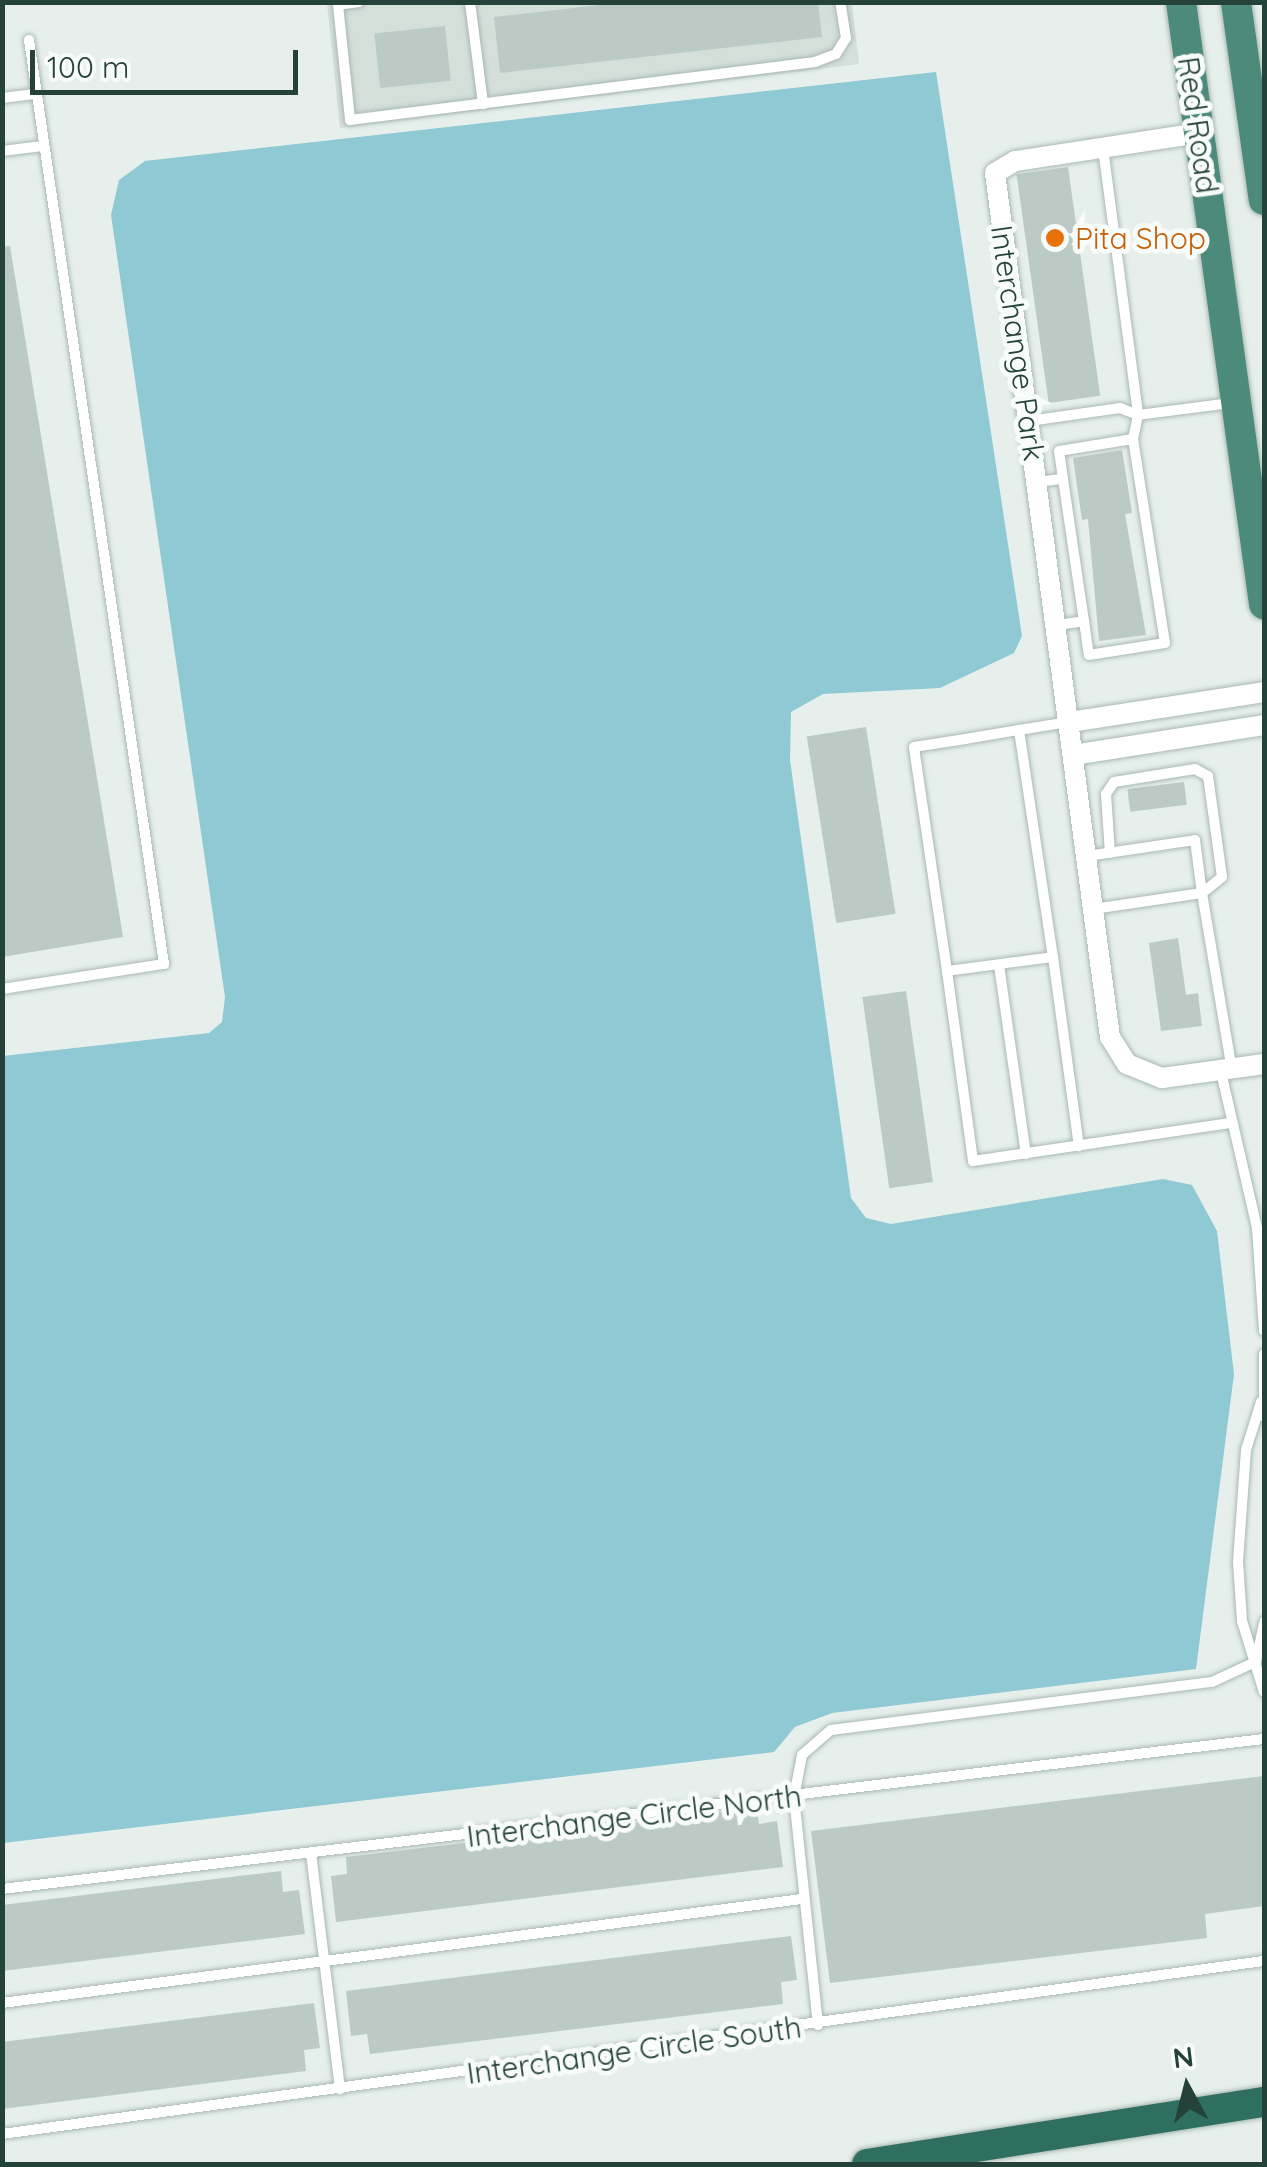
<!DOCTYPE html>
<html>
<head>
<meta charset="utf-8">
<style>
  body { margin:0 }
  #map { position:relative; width:1267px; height:2167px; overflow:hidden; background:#e6efeb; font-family:Quicksand,sans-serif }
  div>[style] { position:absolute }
  .built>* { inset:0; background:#d4dfda }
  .water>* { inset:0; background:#8ec9d4 }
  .building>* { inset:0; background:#bbcac4; transform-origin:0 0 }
  .roads { filter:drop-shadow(0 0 2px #a8b8b2) drop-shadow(0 0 2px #a8b8b2) }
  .service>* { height:10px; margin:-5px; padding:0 5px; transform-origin:5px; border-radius:5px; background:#fff }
  .minor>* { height:20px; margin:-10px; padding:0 10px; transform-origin:10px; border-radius:10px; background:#fff }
  .trunk>* { height:30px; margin:-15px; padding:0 15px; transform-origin:15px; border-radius:15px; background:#4c8a7c }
  .motorway>* { height:30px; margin:-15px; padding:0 15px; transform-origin:15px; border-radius:15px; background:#2f6f62 }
  .dots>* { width:28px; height:28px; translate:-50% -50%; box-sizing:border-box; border:5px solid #f7fbf9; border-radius:50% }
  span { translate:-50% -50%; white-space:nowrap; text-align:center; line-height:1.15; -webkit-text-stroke:10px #f7fbf9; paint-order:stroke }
  .street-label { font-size:30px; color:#24423a }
  .food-label { font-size:30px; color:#c56008 }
  .left { translate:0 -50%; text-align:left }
  .frame { position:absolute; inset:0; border:5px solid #24423a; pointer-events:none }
  .north { position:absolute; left:1137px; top:2037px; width:100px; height:100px; -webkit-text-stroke:8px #f7fbf9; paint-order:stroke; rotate:353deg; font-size:28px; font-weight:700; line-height:40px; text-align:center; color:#24423a }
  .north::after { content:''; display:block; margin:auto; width:35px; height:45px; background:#24423a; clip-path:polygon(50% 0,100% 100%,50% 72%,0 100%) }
  .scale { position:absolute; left:30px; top:50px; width:268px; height:45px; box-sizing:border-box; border:5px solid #24423a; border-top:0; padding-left:12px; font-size:30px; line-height:35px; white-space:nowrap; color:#24423a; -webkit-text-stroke:8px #f7fbf9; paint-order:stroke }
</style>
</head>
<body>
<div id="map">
  <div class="built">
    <i style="clip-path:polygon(327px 3px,852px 3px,859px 64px,340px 128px)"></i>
  </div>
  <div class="water">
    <i style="clip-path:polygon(936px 72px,1022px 636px,1014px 653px,940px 688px,823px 694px,791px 712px,790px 760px,851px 1198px,866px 1218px,891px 1224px,1163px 1179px,1192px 1185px,1217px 1231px,1234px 1374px,1196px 1669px,832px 1713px,795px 1727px,774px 1752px,3px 1843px,3px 1056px,209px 1033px,222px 1022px,225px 997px,111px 215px,119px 180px,145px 161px)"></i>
  </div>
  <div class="building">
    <i style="clip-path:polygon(626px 2px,818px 2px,822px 37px,500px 73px,494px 17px)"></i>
    <i style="left:445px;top:26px;width:55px;height:71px;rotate:84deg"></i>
    <i style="left:1068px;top:167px;width:231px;height:52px;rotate:82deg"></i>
    <i style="clip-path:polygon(10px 246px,123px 937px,2px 957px,2px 247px)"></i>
    <i style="clip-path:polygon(1122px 450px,1132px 513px,1125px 514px,1146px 635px,1099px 641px,1088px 519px,1082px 520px,1073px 458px)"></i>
    <i style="left:866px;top:727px;width:189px;height:60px;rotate:81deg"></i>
    <i style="left:1184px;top:782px;width:23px;height:57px;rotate:83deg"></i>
    <i style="clip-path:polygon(1178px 938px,1186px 995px,1198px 993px,1202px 1026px,1161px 1031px,1149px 943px)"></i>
    <i style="left:906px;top:991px;width:193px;height:44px;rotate:82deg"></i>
    <i style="clip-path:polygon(1264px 1776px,1264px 1906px,1205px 1914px,1207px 1938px,830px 1983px,811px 1831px)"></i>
    <i style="clip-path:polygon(757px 1808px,759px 1824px,777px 1821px,783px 1867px,336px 1922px,331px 1876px,347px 1874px,346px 1857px)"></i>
    <i style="clip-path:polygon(281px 1871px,283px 1892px,299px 1890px,305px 1934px,2px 1971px,2px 1905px)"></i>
    <i style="clip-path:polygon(791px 1936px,797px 1980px,781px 1982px,783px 2004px,370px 2054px,367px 2034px,351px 2036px,346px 1991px)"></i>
    <i style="clip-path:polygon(314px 2003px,320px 2048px,304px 2050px,306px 2071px,2px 2109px,2px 2042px)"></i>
  </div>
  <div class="roads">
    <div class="service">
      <i style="left:359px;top:2px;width:21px;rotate:172deg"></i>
      <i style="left:338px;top:5px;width:116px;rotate:84deg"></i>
      <i style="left:350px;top:120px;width:469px;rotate:-7.1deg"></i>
      <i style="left:815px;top:62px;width:22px;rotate:-21deg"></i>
      <i style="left:836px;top:54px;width:19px;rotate:-58deg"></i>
      <i style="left:846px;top:38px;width:36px;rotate:-99deg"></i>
      <i style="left:470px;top:2px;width:103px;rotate:82.7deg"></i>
      <i style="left:2px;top:98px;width:33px;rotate:-7deg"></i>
      <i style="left:1103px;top:148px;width:269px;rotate:82.5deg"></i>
      <i style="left:2px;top:151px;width:41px;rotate:-7deg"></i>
      <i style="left:1029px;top:421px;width:92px;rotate:-8.1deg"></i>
      <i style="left:1120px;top:408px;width:19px;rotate:21deg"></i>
      <i style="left:1063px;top:479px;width:28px;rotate:-98deg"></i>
      <i style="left:1059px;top:451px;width:75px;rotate:-9.2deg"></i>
      <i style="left:1037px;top:482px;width:26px;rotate:-7deg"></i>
      <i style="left:1063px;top:479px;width:144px;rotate:81.6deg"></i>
      <i style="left:1057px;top:625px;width:27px;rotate:-8deg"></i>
      <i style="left:1084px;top:621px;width:34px;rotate:82deg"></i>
      <i style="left:1089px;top:655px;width:77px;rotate:-9deg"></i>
      <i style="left:1165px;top:643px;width:206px;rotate:-98.9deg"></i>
      <i style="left:1133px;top:439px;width:25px;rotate:-78deg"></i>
      <i style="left:1138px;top:415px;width:94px;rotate:-7.4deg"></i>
      <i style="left:1019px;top:730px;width:230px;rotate:81.5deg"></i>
      <i style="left:1053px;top:957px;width:107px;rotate:172.5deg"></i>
      <i style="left:947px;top:971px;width:226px;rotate:-98.4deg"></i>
      <i style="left:914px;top:747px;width:52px;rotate:-8.9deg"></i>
      <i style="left:965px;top:739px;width:55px;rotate:-9.5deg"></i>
      <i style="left:1019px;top:730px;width:51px;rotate:-9.1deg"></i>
      <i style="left:1110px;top:853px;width:59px;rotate:-93.9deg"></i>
      <i style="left:1106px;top:794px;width:14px;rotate:-56deg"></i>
      <i style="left:1114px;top:782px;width:82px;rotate:-9.1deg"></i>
      <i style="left:1195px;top:769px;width:15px;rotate:28deg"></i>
      <i style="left:1208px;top:776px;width:102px;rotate:82.1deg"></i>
      <i style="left:1222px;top:877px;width:26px;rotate:141deg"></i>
      <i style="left:1202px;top:893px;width:180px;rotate:80.4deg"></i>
      <i style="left:1087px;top:856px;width:109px;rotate:-8.4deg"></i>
      <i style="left:1195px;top:840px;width:53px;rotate:82.5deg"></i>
      <i style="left:1202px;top:893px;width:110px;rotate:171.6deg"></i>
      <i style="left:1053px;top:957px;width:191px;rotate:82.2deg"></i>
      <i style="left:999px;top:965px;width:191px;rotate:81.9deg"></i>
      <i style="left:947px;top:971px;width:192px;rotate:82.2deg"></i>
      <i style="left:973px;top:1161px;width:260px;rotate:-8.4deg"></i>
      <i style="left:2px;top:989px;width:164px;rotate:-8.8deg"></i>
      <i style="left:164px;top:964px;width:934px;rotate:-98.31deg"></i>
      <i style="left:1221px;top:1072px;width:160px;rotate:77deg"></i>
      <i style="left:1257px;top:1228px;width:103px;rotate:86.1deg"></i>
      <i style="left:1264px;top:1354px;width:63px;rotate:90deg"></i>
      <i style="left:1261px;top:1402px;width:50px;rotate:107.4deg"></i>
      <i style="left:1246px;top:1450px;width:112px;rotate:94.1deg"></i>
      <i style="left:1238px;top:1562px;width:59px;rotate:86.1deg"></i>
      <i style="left:1242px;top:1621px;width:74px;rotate:72.8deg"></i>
      <i style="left:1256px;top:1661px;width:40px;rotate:-78deg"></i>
      <i style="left:311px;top:1853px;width:238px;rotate:83deg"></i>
      <i style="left:2px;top:1889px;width:1271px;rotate:-6.78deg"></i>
      <i style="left:2px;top:2003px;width:807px;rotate:-7.41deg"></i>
      <i style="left:818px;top:2025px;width:229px;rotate:-96deg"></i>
      <i style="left:794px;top:1797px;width:43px;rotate:-79.2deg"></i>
      <i style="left:802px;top:1755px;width:38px;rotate:-41deg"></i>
      <i style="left:831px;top:1730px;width:384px;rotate:-7.2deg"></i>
      <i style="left:1212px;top:1682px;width:47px;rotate:-24.9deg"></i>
      <i style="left:2px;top:2134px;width:1274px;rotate:-7.81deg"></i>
    </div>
    <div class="minor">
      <i style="left:1199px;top:133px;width:186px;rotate:171.3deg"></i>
      <i style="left:1015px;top:161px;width:23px;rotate:149deg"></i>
      <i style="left:995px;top:173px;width:872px;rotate:82.42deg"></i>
      <i style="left:1110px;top:1037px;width:32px;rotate:58deg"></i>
      <i style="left:1127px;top:1064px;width:38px;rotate:22deg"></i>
      <i style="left:1162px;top:1078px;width:103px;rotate:-7.8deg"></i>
      <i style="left:1070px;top:722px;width:196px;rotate:-8.8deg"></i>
      <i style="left:1073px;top:755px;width:193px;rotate:-8.9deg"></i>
    </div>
    <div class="trunk">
      <i style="left:1181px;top:2px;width:608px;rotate:82.15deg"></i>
      <i style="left:1236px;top:2px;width:200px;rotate:82deg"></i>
    </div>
    <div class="motorway">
      <i style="left:867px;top:2164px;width:402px;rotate:-8.9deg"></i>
    </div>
  </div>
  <div class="dots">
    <i style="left:1055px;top:238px;background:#e8710a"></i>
  </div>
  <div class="street-label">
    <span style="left:1198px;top:125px;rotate:82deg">Red Road</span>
    <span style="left:1018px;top:343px;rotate:82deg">Interchange Park</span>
    <span style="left:634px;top:1816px;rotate:-7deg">Interchange Circle North</span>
    <span style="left:634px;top:2050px;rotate:-8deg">Interchange Circle South</span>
  </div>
  <div class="food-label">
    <span class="left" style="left:1075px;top:238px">Pita Shop</span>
  </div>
  <div class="frame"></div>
  <div class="north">N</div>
  <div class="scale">100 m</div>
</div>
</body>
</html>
